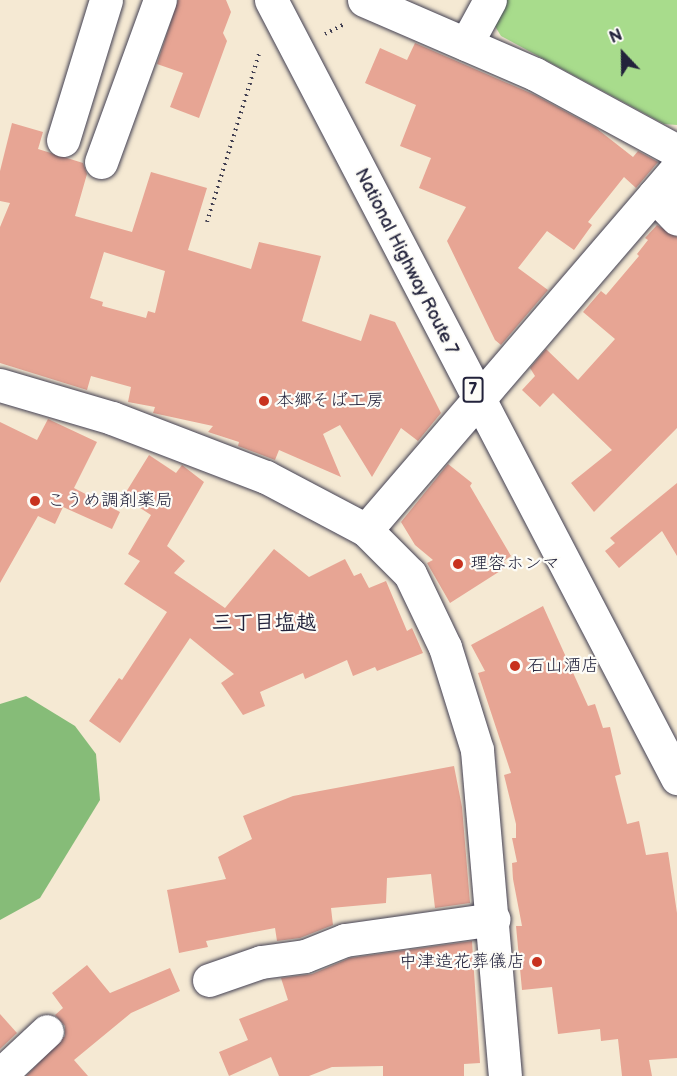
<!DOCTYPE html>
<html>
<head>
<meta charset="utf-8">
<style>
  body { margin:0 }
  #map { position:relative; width:677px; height:1076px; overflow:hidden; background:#f5e9d3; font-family:"Balsamiq Sans","Klee One",sans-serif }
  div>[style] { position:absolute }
  .green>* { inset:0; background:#a8dc8c }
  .forest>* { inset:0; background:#86bc78 }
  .building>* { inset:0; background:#e7a594 }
  .path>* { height:4px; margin-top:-2px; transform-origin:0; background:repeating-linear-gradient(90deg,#424052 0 1.5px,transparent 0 6px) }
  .roads { filter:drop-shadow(0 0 2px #424052) drop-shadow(0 0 2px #424052) }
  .minor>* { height:33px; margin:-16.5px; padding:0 16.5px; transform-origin:16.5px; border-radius:16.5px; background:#fff }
  .highway>* { height:33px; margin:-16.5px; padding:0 16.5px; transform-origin:16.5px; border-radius:16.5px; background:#fff }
  .dots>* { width:16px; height:16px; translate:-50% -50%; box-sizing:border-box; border:3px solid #fdfcf7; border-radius:50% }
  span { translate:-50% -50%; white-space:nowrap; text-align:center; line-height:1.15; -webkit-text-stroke:4.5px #fdfcf7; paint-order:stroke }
  .shield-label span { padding:2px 4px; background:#fdfcf7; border:2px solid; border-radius:4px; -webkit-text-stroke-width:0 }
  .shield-label { font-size:16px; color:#22223b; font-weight:700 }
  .street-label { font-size:18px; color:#22223b }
  .poi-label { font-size:18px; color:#22223b }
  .left { translate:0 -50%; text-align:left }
  .right { translate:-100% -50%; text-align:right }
  .quarter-label { font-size:21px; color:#22223b; font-weight:700 }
  .north { position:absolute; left:593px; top:24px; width:60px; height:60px; -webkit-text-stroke:4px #fdfcf7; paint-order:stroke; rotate:338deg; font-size:16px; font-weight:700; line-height:24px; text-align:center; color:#22223b }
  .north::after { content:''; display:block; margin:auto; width:21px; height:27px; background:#22223b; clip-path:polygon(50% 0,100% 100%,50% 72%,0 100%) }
</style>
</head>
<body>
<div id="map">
  <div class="green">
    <i style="clip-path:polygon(506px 0,677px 0,677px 125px,664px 124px,501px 36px,493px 23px)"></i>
  </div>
  <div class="forest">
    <i style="clip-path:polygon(26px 696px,75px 726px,96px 754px,100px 800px,40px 898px,0 920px,0 704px)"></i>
  </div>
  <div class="building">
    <i style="clip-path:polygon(178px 0,226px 0,231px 12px,223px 33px,227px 41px,199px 118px,170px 107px,183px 73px,157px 64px)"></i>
    <i style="clip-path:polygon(415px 43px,535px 95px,596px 128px,633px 157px,638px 151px,658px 162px,636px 188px,624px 177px,588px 222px,592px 225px,574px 250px,547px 231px,518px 268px,548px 290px,501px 345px,495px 340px,447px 241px,466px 207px,419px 188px,431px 158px,400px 146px,416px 105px,365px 83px,380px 48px,407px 60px)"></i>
    <i style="clip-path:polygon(evenodd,12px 123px,43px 132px,38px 149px,83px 163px,87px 174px,75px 216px,132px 232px,151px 172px,207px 188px,188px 250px,251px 269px,259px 242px,321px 256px,302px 321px,361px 341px,370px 314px,395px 322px,441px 413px,418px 441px,401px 428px,372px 477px,340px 425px,323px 434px,341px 477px,279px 450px,275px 460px,238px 446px,239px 442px,208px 432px,213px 426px,153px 413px,155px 407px,128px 402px,131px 387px,91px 376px,87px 390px,0 363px,0 227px,10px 203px,0 201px,0 171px,12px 123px,104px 252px,165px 271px,155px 313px,148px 311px,146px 318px,102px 306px,103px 302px,90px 298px,104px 252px)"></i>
    <i style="clip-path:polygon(657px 225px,677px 237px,677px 428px,594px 512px,571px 483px,612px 450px,553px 393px,540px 407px,522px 390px,535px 376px,530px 368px,546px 349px,578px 380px,615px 339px,583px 312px,601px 291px,606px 295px,639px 256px,637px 254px,648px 240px,645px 238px)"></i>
    <i style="clip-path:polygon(48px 419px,97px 442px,74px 488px,120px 512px,112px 529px,63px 507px,55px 524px,38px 516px,0 583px,0 422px,37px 440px)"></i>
    <i style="clip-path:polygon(149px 455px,176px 473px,182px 465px,204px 482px,167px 546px,185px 561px,174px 573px,225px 608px,274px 549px,309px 577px,345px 559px,354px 576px,361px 573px,369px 588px,386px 581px,407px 631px,412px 628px,423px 653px,377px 671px,375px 667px,353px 676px,347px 660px,305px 679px,303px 673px,260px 692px,265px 706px,243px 715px,221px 683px,234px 674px,190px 638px,120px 743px,89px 721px,119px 678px,122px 680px,167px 612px,124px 584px,140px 561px,128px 554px,151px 515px,123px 497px)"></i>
    <i style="clip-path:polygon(448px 464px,472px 483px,470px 486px,511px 556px,504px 561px,508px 566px,450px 603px,427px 563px,433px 560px,415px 545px,401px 522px)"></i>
    <i style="clip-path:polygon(677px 483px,677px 556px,662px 531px,619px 568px,605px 551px,615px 543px,610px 538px)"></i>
    <i style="clip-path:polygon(543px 606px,588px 706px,595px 704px,603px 728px,610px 727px,621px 774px,615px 776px,627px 824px,639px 821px,646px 855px,668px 852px,677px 913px,677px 1058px,649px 1060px,652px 1076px,622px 1076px,618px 1039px,601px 1041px,600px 1029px,558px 1034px,552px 987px,522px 990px,516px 926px,522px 926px,513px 879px,512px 863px,517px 862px,512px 838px,516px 838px,516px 824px,504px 775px,511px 773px,478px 673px,485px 671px,471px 645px)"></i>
    <i style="clip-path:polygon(454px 766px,462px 807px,470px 903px,435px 908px,431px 874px,387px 878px,386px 903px,331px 908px,333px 925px,300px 938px,277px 941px,275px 928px,206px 941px,208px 947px,179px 953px,167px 890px,226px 879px,218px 857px,252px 839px,243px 816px,293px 796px)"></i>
    <i style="clip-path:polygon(472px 941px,480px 1063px,464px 1064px,464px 1076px,383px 1076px,383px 1066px,332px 1067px,309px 1076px,279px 1076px,271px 1057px,229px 1076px,219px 1052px,248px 1040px,239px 1019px,288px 1000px,281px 978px,312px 974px,350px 958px)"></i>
    <i style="clip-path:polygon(87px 965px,110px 993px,170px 968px,180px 991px,131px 1013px,74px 1060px,88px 1076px,26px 1076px,65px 1036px,65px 1026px,55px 1015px,63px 1008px,52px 993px)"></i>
    <i style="clip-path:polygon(0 1014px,17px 1033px,0 1049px)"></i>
  </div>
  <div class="path">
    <i style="left:325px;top:34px;width:22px;rotate:-27deg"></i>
    <i style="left:207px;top:222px;width:179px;rotate:-72.8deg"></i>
  </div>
  <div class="roads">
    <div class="minor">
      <i style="left:364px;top:0;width:186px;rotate:23.4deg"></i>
      <i style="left:535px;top:74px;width:162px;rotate:28.5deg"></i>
      <i style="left:466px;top:44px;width:50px;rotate:-61.4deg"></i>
      <i style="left:63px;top:140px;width:146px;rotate:-72.9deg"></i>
      <i style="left:101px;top:162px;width:172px;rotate:-70deg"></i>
      <i style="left:654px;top:195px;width:33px;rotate:46deg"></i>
      <i style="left:0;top:385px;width:117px;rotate:16.4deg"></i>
      <i style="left:112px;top:418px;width:165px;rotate:21deg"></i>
      <i style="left:266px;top:477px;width:113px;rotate:27.9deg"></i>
      <i style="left:366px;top:530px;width:62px;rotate:45deg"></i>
      <i style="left:410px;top:574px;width:81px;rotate:64.4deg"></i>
      <i style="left:445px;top:647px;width:108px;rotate:72.7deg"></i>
      <i style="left:477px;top:750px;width:327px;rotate:85.1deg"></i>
      <i style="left:366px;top:530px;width:476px;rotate:-49.3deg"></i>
      <i style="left:209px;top:980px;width:55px;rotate:-19.1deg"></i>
      <i style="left:261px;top:962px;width:44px;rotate:-7.8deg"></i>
      <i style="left:305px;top:956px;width:43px;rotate:-21.8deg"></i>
      <i style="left:345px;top:940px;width:150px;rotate:-8deg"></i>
      <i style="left:0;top:1075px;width:64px;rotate:-43.1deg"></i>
    </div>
    <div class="highway">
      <i style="left:271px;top:0;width:878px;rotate:62.44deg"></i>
    </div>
  </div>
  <div class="dots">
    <i style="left:264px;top:401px;background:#c8321e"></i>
    <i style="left:35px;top:501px;background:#c8321e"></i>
    <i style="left:458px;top:564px;background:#c8321e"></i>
    <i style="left:515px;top:666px;background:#c8321e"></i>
    <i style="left:537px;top:962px;background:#c8321e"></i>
  </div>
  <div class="shield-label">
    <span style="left:473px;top:390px">7</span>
  </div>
  <div class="street-label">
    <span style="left:406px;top:262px;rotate:63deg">National Highway Route 7</span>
  </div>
  <div class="poi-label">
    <span class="left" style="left:276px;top:401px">本郷そば工房</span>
    <span class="left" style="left:47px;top:501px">こうめ調剤薬局</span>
    <span class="left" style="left:470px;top:564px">理容ホンマ</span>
    <span class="left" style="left:527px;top:666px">石山酒店</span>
    <span class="right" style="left:525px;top:962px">中津造花葬儀店</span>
  </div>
  <div class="quarter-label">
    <span style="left:264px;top:623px">三丁目塩越</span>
  </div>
  <div class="north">N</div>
</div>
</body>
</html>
